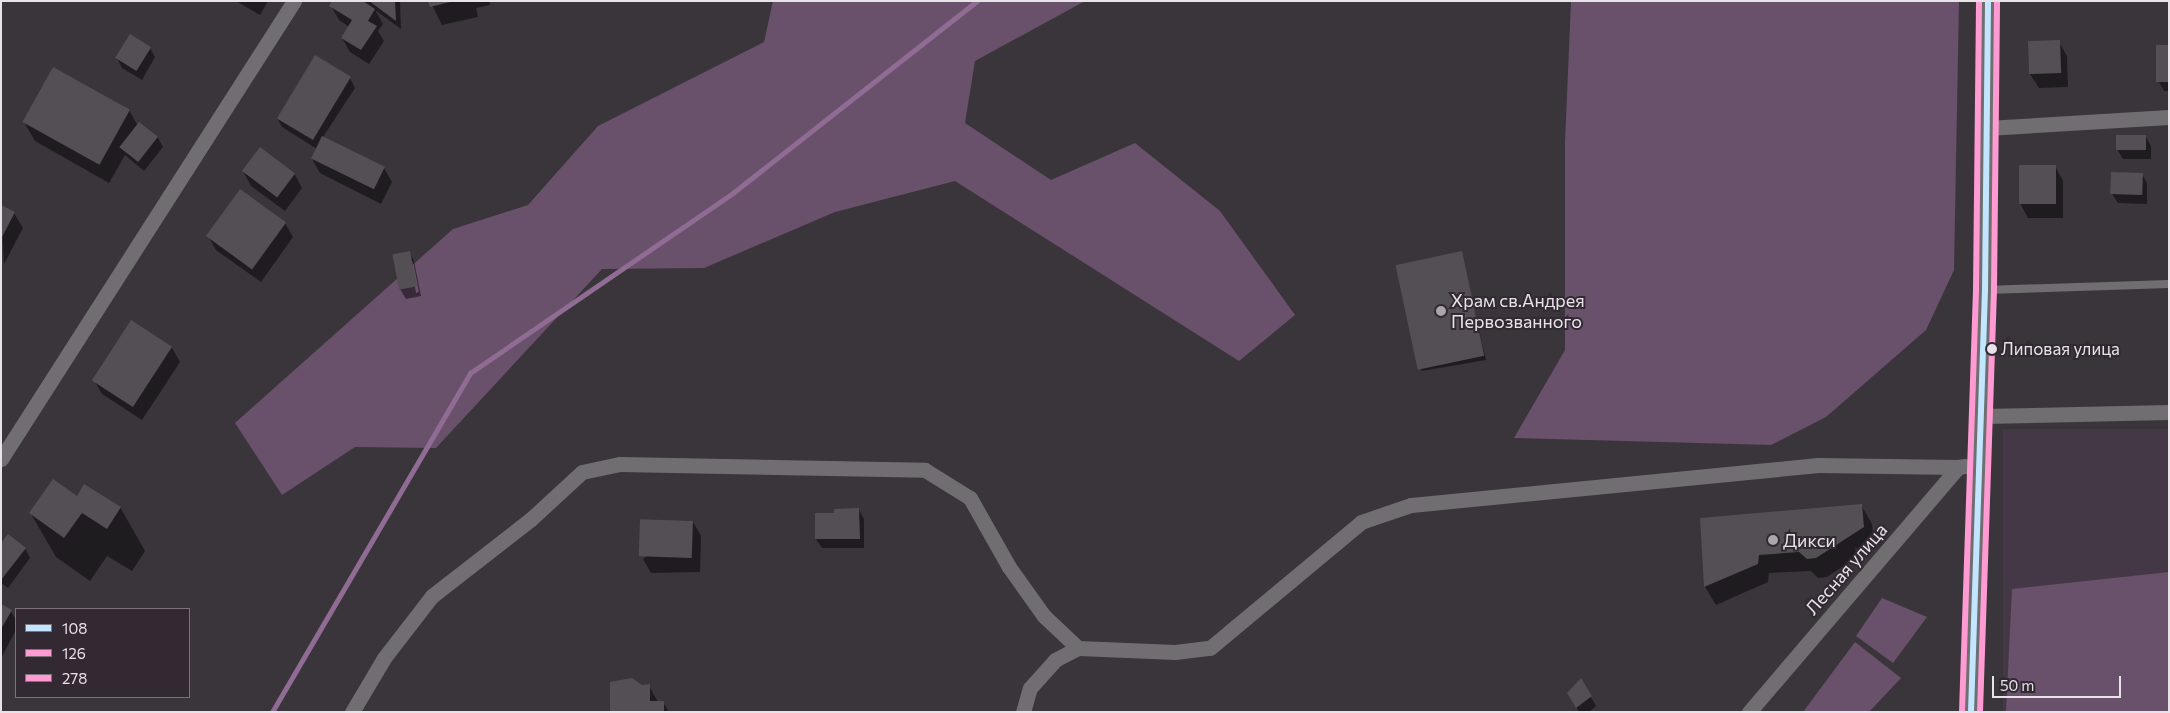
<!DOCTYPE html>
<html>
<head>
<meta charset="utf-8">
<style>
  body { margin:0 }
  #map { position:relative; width:2170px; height:713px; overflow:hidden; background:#3a353b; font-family:Commissioner,sans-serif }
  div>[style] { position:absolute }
  .built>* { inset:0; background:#453846; transform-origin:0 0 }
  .green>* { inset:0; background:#69506b }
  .shadow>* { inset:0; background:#0007 }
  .stream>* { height:5px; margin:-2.5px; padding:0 2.5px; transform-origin:2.5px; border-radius:2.5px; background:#906c95 }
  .building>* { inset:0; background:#534f54; transform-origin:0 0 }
  .service>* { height:8px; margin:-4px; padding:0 4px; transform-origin:4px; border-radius:4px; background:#706e71 }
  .minor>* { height:15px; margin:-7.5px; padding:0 7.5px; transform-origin:7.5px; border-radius:7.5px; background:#706e71 }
  .tertiary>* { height:19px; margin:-9.5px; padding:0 9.5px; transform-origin:9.5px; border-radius:9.5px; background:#706e71 }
  .bus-1>* { height:6px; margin:-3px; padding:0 3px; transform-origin:3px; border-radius:3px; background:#c2e6ff }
  .bus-2>* { height:6px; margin:-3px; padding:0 3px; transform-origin:3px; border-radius:3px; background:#ff9ad2 }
  .bus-3>* { height:6px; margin:-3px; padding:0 3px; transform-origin:3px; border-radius:3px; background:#ff9ad2 }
  .dots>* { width:14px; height:14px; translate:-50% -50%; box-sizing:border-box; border:2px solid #322933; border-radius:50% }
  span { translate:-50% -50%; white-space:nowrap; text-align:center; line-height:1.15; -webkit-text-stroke:4px #322933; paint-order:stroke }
  .bus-label { font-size:17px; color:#e8e2e9 }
  .left { translate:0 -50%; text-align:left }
  .poi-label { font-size:18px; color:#e8e2e9 }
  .street-label { font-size:18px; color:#e8e2e9 }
  .frame { position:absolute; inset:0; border:2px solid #e8e2e9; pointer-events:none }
  .legend { position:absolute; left:15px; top:608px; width:175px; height:90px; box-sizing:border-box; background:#322933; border:1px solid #7b737c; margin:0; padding:6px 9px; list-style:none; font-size:15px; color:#e8e2e9 }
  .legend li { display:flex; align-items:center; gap:10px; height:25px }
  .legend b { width:25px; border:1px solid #7b737c }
  .scale { position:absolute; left:1992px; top:676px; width:129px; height:22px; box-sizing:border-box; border:2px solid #e8e2e9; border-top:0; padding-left:6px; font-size:15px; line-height:18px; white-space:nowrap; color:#e8e2e9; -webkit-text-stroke:4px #322933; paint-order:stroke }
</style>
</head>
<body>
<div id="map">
  <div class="built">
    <i style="left:2169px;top:429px;width:283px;height:166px;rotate:90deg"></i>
  </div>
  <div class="green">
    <i style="clip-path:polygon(773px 1px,1085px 1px,975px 61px,965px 123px,1051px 180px,1135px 143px,1220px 211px,1295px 315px,1239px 361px,955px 181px,835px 212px,704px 268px,602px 269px,436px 448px,355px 447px,282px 495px,235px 423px,453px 229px,528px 205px,598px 126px,764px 42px)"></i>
    <i style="clip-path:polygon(1571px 1px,1959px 1px,1954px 270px,1926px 330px,1826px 417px,1771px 445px,1514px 438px,1565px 350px,1565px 143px)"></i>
    <i style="clip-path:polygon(2169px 572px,2169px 712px,2006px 712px,2012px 589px)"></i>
    <i style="clip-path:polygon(1882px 598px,1927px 617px,1893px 663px,1856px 636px)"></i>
    <i style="clip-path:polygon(1855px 642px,1901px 678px,1869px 712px,1803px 712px)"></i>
  </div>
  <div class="shadow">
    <i style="clip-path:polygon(236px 1px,268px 1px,260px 15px)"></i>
    <i style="clip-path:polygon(333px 1px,400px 1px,401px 29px,375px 10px,383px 24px,378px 31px,384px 41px,369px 64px,350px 52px,342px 38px,349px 27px,339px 20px,331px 6px)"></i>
    <i style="clip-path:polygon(430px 1px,489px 1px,490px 5px,476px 8px,478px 17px,442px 25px)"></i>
    <i style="clip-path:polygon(2059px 42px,2067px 56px,2068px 87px,2039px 88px,2030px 74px)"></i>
    <i style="clip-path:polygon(2169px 46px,2169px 91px,2164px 91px,2159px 82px)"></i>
    <i style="clip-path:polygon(150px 48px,155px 57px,142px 80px,122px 68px,117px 58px)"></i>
    <i style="clip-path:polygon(350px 78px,355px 88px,323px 137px,384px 168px,392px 182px,381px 204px,320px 173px,312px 159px,317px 149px,282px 127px,277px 118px)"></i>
    <i style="clip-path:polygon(129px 110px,138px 126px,158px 138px,163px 147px,144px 171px,125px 155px,109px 183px,35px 141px,24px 122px)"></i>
    <i style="clip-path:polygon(2146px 137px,2151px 146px,2151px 159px,2123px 159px,2117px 149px)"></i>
    <i style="clip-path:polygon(2055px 166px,2063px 181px,2063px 218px,2028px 218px,2020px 203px)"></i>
    <i style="clip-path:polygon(243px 171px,294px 173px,302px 188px,285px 211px,251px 186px)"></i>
    <i style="clip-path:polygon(2142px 174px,2147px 183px,2147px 204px,2118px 203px,2112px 194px)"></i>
    <i style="clip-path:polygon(1px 206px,14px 213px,23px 228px,4px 264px)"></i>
    <i style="clip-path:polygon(285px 223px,293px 237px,261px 282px,216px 250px,208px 236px)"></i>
    <i style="clip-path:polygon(evenodd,409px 252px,414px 261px,421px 296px,406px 299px,400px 289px,409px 252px,410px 261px,413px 261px,419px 292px,416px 293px,410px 261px)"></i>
    <i style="clip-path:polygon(1461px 252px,1486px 360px,1422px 371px,1420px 367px)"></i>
    <i style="clip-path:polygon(131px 322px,172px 348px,180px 362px,142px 420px,102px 394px,94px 380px)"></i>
    <i style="clip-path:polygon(78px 497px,120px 507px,145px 551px,132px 571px,107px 556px,90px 581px,56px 557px,31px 514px)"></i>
    <i style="clip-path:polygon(1861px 505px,1872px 524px,1874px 546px,1827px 577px,1818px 578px,1811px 571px,1769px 573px,1768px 582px,1716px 605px,1705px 587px,1702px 519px)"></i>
    <i style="clip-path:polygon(859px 510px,864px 519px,864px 548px,822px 548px,816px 539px,836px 515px)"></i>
    <i style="clip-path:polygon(693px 522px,701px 536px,700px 572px,651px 573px,643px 559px)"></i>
    <i style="clip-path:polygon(1px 545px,25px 548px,30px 558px,8px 588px,1px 583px)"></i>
    <i style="clip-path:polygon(1px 605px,11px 611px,16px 620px,16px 630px,1px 658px)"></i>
    <i style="clip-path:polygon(1581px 680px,1596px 706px,1589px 712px,1579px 712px,1569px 693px)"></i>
    <i style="clip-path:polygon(642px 686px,649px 686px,658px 702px,663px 702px,669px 712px,611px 712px)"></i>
  </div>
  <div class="stream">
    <i style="left:272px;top:712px;width:393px;rotate:-59.7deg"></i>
    <i style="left:470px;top:373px;width:320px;rotate:-34.4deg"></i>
    <i style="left:734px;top:192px;width:309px;rotate:-38.2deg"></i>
  </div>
  <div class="building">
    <i style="clip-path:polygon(332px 1px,363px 1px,375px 9px,368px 21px,377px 26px,361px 50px,341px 38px,352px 20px,329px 6px)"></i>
    <i style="clip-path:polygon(369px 1px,395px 1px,396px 21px)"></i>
    <i style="clip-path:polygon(428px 1px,450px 1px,450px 2px,430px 7px)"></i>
    <i style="left:130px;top:34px;width:25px;height:28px;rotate:32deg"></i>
    <i style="left:2060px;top:40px;width:33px;height:32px;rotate:88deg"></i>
    <i style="left:2156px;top:45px;width:13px;height:37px"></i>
    <i style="left:315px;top:55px;width:42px;height:74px;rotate:31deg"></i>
    <i style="left:53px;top:67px;width:88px;height:63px;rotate:29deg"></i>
    <i style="left:139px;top:122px;width:24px;height:32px;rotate:38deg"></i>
    <i style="left:2116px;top:135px;width:30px;height:15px"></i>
    <i style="left:322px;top:136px;width:70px;height:25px;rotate:26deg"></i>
    <i style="left:260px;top:147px;width:44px;height:30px;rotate:37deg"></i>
    <i style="left:2019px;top:165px;width:37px;height:39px"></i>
    <i style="left:2111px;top:172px;width:32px;height:22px;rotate:2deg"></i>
    <i style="left:240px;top:189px;width:57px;height:58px;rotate:36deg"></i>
    <i style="clip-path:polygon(1px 205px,15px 212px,1px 239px)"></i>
    <i style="left:410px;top:251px;width:36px;height:18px;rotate:79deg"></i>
    <i style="left:1462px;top:251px;width:107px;height:68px;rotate:78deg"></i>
    <i style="left:131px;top:320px;width:49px;height:72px;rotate:33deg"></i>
    <i style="clip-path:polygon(53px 479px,77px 496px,84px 484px,121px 507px,107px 529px,82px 513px,64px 538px,29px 513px)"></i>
    <i style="clip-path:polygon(1862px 504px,1864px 527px,1816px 558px,1807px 559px,1799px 552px,1759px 555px,1758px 564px,1704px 587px,1700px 518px)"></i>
    <i style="clip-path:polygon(859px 508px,860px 539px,815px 539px,815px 513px,834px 513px,834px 509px)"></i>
    <i style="left:693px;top:521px;width:37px;height:53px;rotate:92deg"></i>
    <i style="clip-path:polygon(8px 534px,26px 548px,1px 580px,1px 543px)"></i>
    <i style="clip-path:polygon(1px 604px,12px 610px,1px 629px)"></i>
    <i style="clip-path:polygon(632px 678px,642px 685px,650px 684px,650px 701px,664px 701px,664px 712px,610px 712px,610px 682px)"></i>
    <i style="clip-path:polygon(1581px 678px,1592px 696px,1576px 708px,1567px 693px)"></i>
  </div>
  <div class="service">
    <i style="left:1985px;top:290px;width:184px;rotate:-1.9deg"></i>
  </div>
  <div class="minor">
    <i style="left:1987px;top:128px;width:182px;rotate:-3.5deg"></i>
    <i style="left:1982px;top:416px;width:187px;rotate:-1.2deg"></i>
    <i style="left:1px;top:459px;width:544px;rotate:-57.39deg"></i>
    <i style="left:352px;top:712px;width:63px;rotate:-59.3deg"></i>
    <i style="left:384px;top:658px;width:78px;rotate:-52.3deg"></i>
    <i style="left:432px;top:596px;width:125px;rotate:-37.9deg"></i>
    <i style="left:531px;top:519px;width:69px;rotate:-42.7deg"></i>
    <i style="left:582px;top:472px;width:39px;rotate:-12deg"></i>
    <i style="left:620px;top:464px;width:305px;rotate:1.1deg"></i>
    <i style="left:925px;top:470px;width:53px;rotate:31.9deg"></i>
    <i style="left:970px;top:498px;width:79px;rotate:60.5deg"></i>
    <i style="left:1009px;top:567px;width:60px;rotate:54.5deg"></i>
    <i style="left:1044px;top:616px;width:47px;rotate:43.3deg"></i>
    <i style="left:1023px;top:712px;width:25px;rotate:-74deg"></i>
    <i style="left:1030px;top:688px;width:38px;rotate:-48deg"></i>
    <i style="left:1055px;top:660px;width:26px;rotate:-28deg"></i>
    <i style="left:1078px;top:648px;width:97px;rotate:2.4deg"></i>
    <i style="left:1175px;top:652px;width:35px;rotate:-7deg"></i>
    <i style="left:1210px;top:648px;width:197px;rotate:-39.8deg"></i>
    <i style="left:1361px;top:522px;width:53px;rotate:-18.8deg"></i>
    <i style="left:1411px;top:505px;width:409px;rotate:-5.6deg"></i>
    <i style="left:1818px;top:465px;width:140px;rotate:0.8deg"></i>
    <i style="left:1749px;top:712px;width:322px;rotate:-49.5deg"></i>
    <i style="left:1958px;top:467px;width:7px;rotate:-8deg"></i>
  </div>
  <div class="tertiary">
    <i style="left:1971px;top:712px;width:422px;rotate:-88.1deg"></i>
    <i style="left:1985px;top:290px;width:289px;rotate:-89.4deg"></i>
  </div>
  <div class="bus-1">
    <i style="left:1971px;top:712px;width:422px;rotate:-88.1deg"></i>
    <i style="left:1985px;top:290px;width:289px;rotate:-89.4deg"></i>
  </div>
  <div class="bus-2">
    <i style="left:1980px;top:712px;width:422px;rotate:-88.1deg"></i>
    <i style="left:1994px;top:290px;width:289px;rotate:-89.4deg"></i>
  </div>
  <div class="bus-3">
    <i style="left:1962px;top:712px;width:422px;rotate:-88.1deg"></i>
    <i style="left:1976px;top:290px;width:289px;rotate:-89.4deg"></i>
  </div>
  <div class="dots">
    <i style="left:1441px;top:311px;background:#aba5ac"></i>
    <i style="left:1992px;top:349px;background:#e8e2e9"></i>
    <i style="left:1773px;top:540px;background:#aba5ac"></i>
  </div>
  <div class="bus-label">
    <span class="left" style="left:2001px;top:349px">Липовая улица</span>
  </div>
  <div class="poi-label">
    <span class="left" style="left:1451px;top:311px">Храм св.Андрея<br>Первозванного</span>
    <span class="left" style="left:1783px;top:540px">Дикси</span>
  </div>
  <div class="street-label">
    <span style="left:1846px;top:569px;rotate:-49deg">Лесная улица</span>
  </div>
  <div class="frame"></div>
  <ul class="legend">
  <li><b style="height:6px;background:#c2e6ff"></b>108</li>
  <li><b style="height:6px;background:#ff9ad2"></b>126</li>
  <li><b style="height:6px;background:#ff9ad2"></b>278</li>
  </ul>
  <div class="scale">50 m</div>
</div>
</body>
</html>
